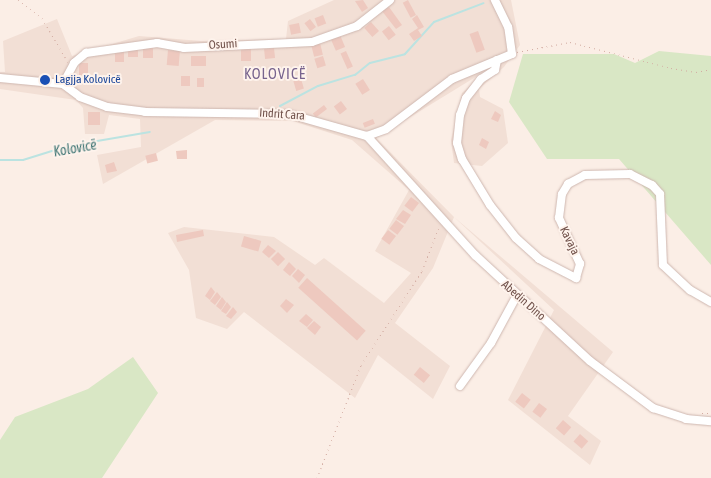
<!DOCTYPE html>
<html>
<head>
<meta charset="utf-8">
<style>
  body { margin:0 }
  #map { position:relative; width:711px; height:478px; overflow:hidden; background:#fbeee6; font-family:"Asap Condensed",sans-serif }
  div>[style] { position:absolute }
  .residential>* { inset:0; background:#f2dfd5 }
  .green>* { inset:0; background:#d9e7c5 }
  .stream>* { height:2px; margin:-1px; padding:0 1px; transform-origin:1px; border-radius:1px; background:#bbe3e1 }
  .building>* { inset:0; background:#eec9bf; transform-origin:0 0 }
  .path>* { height:1px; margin-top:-0.5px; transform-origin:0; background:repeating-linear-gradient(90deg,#d3aca2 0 1px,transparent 0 5px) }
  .roads { filter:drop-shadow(0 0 1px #ceb7b0) drop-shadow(0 0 1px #ceb7b0) }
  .minor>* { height:8px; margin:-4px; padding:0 4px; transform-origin:4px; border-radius:4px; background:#fff }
  .dots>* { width:14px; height:14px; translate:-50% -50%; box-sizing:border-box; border:2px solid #fef3ec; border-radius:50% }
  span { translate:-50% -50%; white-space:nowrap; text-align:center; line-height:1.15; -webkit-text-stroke:4px #fef3ec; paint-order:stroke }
  .street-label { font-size:12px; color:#72534c }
  .transit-label { font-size:12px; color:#164399 }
  .left { translate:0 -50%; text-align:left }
  .water-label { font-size:14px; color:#417675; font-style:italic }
  .quarter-label { font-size:15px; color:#78648e; letter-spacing:1px }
</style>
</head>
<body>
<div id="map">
  <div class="residential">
    <i style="clip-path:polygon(334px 0,511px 0,520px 45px,504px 67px,479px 89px,480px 97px,503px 109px,508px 143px,482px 166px,454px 163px,451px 140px,462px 93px,487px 70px,376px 138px,454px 217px,613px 352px,568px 416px,601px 441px,590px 465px,508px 400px,554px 310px,454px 217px,433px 268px,395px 323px,450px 366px,433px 399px,378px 355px,355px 398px,244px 312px,227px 329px,196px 318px,189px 270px,168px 233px,184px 227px,274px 237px,315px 265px,324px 258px,384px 303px,411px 273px,375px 251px,409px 190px,352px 140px,293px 121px,215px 120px,103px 184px,97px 155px,141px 147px,140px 119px,109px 115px,104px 134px,85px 134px,83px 108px,76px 100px,0 89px,0 72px,5px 72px,3px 41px,57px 19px,72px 56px,139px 36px,201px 41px,286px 39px,288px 21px)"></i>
  </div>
  <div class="green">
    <i style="clip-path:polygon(659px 51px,711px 56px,711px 265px,619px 159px,547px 159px,509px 102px,523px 54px,614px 54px,635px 63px)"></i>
    <i style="clip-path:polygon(133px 357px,158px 393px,102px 478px,0 478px,0 440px,15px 417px,88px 389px)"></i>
  </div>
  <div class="stream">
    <i style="left:280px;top:106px;width:43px;rotate:-27.8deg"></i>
    <i style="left:318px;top:86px;width:39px;rotate:-17deg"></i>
    <i style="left:355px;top:75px;width:19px;rotate:-39deg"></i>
    <i style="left:370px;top:63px;width:36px;rotate:-14deg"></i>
    <i style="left:405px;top:54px;width:43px;rotate:-47.8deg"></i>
    <i style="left:434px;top:22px;width:53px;rotate:-20.8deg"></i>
    <i style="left:0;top:160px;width:23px"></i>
    <i style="left:23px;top:160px;width:47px;rotate:-17.3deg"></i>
    <i style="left:68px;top:146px;width:83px;rotate:-9.7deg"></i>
  </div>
  <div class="building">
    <i style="clip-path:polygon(363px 0,368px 8px,362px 12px,355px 1px)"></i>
    <i style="left:408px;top:0;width:17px;height:6px;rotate:62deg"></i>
    <i style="clip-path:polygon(389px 7px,402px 25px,396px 29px,382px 11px)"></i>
    <i style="left:323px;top:15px;width:9px;height:9px;rotate:69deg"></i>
    <i style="clip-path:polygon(417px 15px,424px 27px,418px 30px,422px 36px,414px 41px,409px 34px,418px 28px,412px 19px)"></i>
    <i style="left:310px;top:19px;width:10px;height:7px;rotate:53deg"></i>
    <i style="left:371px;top:22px;width:12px;height:9px;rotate:48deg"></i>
    <i style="left:299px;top:23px;width:10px;height:10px;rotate:79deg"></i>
    <i style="left:389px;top:26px;width:11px;height:9px;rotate:52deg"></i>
    <i style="left:478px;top:31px;width:20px;height:9px;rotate:70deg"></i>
    <i style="left:340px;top:35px;width:13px;height:10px;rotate:67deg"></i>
    <i style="left:320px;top:43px;width:12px;height:9px;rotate:76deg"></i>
    <i style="left:241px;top:45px;width:10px;height:16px"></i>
    <i style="left:143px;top:46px;width:10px;height:12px"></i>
    <i style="left:274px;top:48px;width:10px;height:10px;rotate:84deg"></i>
    <i style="left:128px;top:49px;width:10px;height:8px"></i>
    <i style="left:168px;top:50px;width:12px;height:15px;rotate:5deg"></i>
    <i style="left:346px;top:51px;width:17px;height:6px;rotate:66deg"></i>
    <i style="left:115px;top:52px;width:9px;height:10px"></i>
    <i style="left:191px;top:56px;width:15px;height:10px"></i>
    <i style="left:323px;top:56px;width:10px;height:9px;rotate:73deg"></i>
    <i style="left:79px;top:63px;width:9px;height:12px"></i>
    <i style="left:181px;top:76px;width:9px;height:10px"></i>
    <i style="left:197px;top:78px;width:7px;height:9px"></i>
    <i style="left:301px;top:79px;width:10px;height:8px;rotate:73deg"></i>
    <i style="left:363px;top:79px;width:13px;height:9px;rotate:58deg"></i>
    <i style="left:341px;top:101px;width:10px;height:9px;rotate:53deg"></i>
    <i style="left:324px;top:105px;width:5px;height:14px;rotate:53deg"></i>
    <i style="clip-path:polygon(495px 111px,501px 115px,498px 122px,491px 119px)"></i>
    <i style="left:88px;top:112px;width:12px;height:13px"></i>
    <i style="left:373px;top:119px;width:5px;height:11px;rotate:68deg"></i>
    <i style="clip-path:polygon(482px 138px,489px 142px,486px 149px,479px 145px)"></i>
    <i style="clip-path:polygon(187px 150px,187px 159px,177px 159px,176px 151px)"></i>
    <i style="left:156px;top:153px;width:8px;height:11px;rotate:76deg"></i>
    <i style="clip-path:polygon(114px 162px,117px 171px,107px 173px,105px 165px)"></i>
    <i style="left:411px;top:197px;width:10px;height:11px;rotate:37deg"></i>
    <i style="clip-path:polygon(403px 210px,411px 215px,405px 224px,396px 219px)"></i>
    <i style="left:396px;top:220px;width:10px;height:11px;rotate:37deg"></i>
    <i style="clip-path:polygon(203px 230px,204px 236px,177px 242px,176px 235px)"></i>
    <i style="left:388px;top:230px;width:10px;height:11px;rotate:37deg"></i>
    <i style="left:244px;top:236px;width:18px;height:11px;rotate:16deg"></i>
    <i style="clip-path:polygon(268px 245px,276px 251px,269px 258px,262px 252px)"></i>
    <i style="left:278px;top:252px;width:10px;height:10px;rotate:45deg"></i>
    <i style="clip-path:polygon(289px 262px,296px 269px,290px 276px,283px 270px)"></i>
    <i style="clip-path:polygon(298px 269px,305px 275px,299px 283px,292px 276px)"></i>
    <i style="left:307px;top:278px;width:79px;height:13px;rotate:42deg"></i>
    <i style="clip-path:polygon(211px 287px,215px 292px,210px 300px,205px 296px)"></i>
    <i style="clip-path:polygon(217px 292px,221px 297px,215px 305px,210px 301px)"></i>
    <i style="clip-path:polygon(222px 297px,226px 302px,221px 310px,216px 306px)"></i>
    <i style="clip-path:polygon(286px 299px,294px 305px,287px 313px,280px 306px)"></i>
    <i style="clip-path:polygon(227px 302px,231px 307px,226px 314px,221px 311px)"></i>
    <i style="clip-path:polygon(233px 307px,237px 312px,231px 319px,226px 316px)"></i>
    <i style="clip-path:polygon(306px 314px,313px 320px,307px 327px,299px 321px)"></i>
    <i style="clip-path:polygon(314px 321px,321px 327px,315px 335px,307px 328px)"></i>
    <i style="left:420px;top:367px;width:13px;height:10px;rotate:39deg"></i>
    <i style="left:522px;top:393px;width:11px;height:11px;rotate:38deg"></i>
    <i style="left:539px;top:403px;width:10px;height:11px;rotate:37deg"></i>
    <i style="left:563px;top:420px;width:11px;height:11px;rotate:41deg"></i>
    <i style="left:580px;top:434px;width:11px;height:10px;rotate:41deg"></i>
  </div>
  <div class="path">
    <i style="left:18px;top:0;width:30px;rotate:37deg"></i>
    <i style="left:42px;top:18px;width:51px;rotate:59.4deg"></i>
    <i style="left:517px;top:52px;width:54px;rotate:-10.7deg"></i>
    <i style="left:570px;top:42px;width:104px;rotate:14.4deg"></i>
    <i style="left:671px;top:68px;width:25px;rotate:9deg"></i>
    <i style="left:696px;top:72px;width:15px;rotate:-11deg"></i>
    <i style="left:702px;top:413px;width:9px"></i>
    <i style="left:317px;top:478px;width:121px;rotate:-68.7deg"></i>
    <i style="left:361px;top:365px;width:112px;rotate:-57deg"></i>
    <i style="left:422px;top:271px;width:47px;rotate:-68.9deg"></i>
  </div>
  <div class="roads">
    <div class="minor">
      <i style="left:497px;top:60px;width:10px;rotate:101deg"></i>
      <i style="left:495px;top:70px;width:17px;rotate:147deg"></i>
      <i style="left:481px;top:79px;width:24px;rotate:128deg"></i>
      <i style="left:466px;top:98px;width:18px;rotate:109deg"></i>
      <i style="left:460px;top:115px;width:28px;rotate:96deg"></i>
      <i style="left:457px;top:143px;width:17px;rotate:73deg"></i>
      <i style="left:462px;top:159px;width:54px;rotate:58.7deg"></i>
      <i style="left:490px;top:205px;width:42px;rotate:51.8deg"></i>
      <i style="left:516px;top:238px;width:31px;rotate:42deg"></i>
      <i style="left:539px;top:259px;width:42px;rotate:27.2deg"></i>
      <i style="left:576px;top:278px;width:15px;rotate:-74deg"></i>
      <i style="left:580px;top:264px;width:51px;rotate:-114.5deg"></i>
      <i style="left:559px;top:218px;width:24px;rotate:-83deg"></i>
      <i style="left:562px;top:194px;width:12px;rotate:-59deg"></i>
      <i style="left:568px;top:184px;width:19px;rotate:-28deg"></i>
      <i style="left:585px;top:175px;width:45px;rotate:-1.3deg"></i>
      <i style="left:630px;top:174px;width:25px;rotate:27deg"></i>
      <i style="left:652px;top:185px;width:12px;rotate:48deg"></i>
      <i style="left:660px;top:194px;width:71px;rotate:87.6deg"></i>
      <i style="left:663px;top:265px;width:37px;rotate:43deg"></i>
      <i style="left:690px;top:290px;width:24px;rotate:30deg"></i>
      <i style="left:0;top:78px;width:63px;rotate:5.4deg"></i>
      <i style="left:63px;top:84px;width:21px;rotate:37deg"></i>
      <i style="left:80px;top:97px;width:29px;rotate:20deg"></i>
      <i style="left:107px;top:107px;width:38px;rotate:7deg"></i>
      <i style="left:145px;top:112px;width:144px;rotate:0.8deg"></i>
      <i style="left:289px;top:114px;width:81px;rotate:15.8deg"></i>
      <i style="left:367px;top:136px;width:20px;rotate:-20deg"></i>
      <i style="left:386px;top:129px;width:83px;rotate:-37.1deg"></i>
      <i style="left:452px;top:79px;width:65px;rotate:-22.6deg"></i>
      <i style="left:512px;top:54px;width:27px;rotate:-98deg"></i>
      <i style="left:508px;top:27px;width:30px;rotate:-116deg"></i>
      <i style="left:63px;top:84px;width:24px;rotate:-62deg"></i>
      <i style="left:74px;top:63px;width:16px;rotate:-40deg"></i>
      <i style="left:86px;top:53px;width:72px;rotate:-8deg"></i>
      <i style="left:157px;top:43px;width:27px;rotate:10deg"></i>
      <i style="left:184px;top:48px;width:128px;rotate:-2.7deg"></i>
      <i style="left:312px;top:42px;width:48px;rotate:-19.6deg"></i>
      <i style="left:357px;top:26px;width:42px;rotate:-38.2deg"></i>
      <i style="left:367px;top:136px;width:161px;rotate:47.8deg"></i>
      <i style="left:475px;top:255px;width:156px;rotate:42.7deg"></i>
      <i style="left:590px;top:361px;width:79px;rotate:36.7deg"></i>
      <i style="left:653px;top:408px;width:35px;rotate:18deg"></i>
      <i style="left:686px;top:419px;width:25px;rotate:5deg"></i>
      <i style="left:460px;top:386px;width:53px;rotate:-54.2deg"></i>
      <i style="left:491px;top:343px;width:52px;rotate:-61.5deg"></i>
    </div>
  </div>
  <div class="dots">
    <i style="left:45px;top:80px;background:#1a4fb4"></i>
  </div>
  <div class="street-label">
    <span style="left:223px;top:45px;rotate:-4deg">Osumi</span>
    <span style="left:282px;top:115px;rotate:4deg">Indrit Cara</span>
    <span style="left:569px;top:241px;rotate:64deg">Kavaja</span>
    <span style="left:523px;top:301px;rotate:41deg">Abedin Dino</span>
  </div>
  <div class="transit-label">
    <span class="left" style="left:55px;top:80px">Lagjja Kolovicë</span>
  </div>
  <div class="water-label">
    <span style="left:75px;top:148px;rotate:-10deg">Kolovicë</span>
  </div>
  <div class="quarter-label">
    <span style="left:275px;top:74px">KOLOVICË</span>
  </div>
</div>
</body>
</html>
